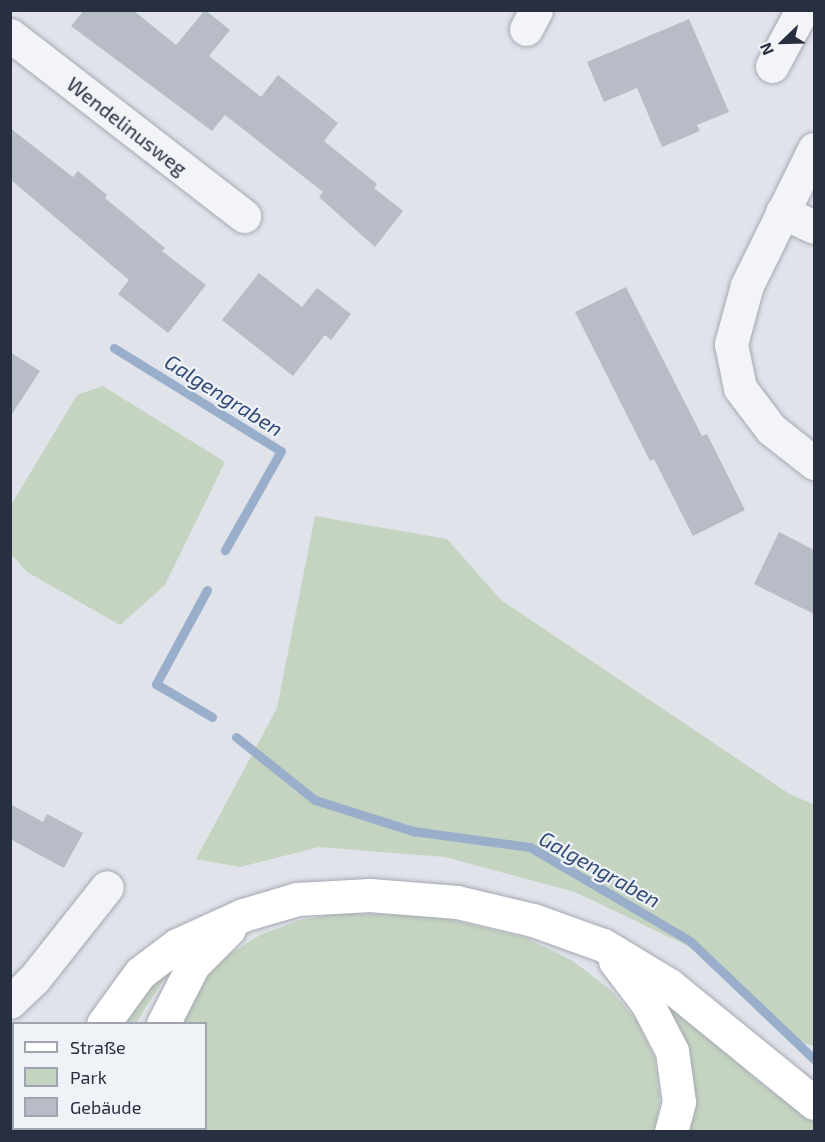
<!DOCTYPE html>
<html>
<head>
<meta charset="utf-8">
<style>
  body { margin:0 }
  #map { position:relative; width:825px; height:1142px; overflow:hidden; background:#e0e3e9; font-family:"Exo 2",sans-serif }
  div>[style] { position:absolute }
  .green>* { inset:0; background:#c4d4c0 }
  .stream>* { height:9px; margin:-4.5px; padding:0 4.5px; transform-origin:4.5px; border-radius:4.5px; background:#99aecb }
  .building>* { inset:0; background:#b7bcc6 }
  .roads { filter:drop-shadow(0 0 2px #a5a9b3) drop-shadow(0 0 2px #a5a9b3) }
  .minor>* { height:33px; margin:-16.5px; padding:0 16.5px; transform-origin:16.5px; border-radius:16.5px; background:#f3f4f7 }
  .major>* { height:33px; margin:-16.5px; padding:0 16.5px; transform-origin:16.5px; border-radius:16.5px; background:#fff }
  .highway>* { height:33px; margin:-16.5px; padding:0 16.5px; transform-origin:16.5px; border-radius:16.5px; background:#fff }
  span { translate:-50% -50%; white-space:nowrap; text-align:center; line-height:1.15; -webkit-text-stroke:4.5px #eff2f7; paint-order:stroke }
  .street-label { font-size:20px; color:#282f41 }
  .water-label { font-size:21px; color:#304b77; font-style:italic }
  .frame { position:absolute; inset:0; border:12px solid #282f41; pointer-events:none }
  .legend { position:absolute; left:12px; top:1022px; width:195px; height:108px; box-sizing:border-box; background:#eff2f7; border:2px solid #9fa4ae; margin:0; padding:8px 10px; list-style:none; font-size:18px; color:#282f41 }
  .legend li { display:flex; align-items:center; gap:12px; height:30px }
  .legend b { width:30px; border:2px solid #9fa4ae }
  .north { position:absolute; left:753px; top:12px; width:60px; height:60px; -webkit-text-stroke:4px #eff2f7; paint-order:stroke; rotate:247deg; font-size:16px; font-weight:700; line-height:24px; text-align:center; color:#282f41 }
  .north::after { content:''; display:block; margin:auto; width:21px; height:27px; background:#282f41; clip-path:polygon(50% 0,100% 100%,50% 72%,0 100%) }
</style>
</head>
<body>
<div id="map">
  <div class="green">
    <i style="clip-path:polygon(103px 386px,225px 462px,165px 585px,120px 625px,27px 572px,11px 554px,11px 505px,77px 395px)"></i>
    <i style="clip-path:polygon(315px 516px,447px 539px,501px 600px,788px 793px,814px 805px,814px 1046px,803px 1043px,692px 948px,575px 892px,445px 857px,319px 847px,240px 867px,196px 859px,277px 708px)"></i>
    <i style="clip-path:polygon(344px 913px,436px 916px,526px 938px,573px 961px,612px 991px,637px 1021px,655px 1059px,660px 1097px,657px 1132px,206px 1131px,206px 1024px,177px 1024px,199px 981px,222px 959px,260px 935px,300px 920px)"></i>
    <i style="clip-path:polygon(171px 968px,136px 1023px,111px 1024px,159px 970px)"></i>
    <i style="clip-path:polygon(663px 997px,760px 1083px,814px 1122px,814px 1131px,682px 1131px)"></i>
  </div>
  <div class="stream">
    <i style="left:114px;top:348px;width:196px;rotate:31.7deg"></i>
    <i style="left:281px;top:451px;width:114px;rotate:119.5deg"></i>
    <i style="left:207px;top:590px;width:107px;rotate:118.5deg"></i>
    <i style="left:156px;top:684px;width:65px;rotate:30.5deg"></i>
    <i style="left:236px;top:737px;width:101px;rotate:38.6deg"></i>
    <i style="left:315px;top:800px;width:103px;rotate:17.6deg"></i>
    <i style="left:413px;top:831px;width:118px;rotate:7.8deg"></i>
    <i style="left:530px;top:847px;width:186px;rotate:30.4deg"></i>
    <i style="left:690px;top:941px;width:171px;rotate:43.6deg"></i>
  </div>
  <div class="building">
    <i style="clip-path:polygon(84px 10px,133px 10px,176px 45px,205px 10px,230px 30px,209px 56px,261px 97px,278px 75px,338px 123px,324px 141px,377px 184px,374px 188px,403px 211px,375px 247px,319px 197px,323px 192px,225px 115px,212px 131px,71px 26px)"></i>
    <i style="clip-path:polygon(689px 19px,729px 112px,697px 125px,700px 131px,662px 147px,637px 88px,604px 102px,587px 62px)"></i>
    <i style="clip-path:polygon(10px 128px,73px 177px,78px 171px,107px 195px,105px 198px,165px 248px,162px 251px,206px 285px,168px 333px,118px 294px,129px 280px,10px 179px)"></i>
    <i style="clip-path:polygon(259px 273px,302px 307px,317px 288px,351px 314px,331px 340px,325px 335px,293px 376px,222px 320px)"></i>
    <i style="clip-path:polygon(626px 287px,702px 436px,707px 434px,745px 510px,693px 536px,654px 459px,650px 461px,575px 312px)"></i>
    <i style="clip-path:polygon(10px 352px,40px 371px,10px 417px)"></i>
    <i style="clip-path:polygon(779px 532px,814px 550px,814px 614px,754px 584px)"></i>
    <i style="clip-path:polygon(10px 804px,43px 822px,47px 814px,83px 833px,64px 868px,10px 839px)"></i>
  </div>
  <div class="roads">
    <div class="minor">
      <i style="left:526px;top:29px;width:21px;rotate:-62deg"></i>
      <i style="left:10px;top:35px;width:296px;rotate:37.7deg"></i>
      <i style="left:772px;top:66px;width:64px;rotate:-61.8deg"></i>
      <i style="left:814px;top:149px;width:152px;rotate:116.2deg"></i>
      <i style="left:747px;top:285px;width:61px;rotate:105.2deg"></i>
      <i style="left:731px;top:344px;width:45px;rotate:78.4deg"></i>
      <i style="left:740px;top:388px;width:51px;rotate:52.9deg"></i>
      <i style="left:771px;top:429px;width:55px;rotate:38.3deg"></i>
      <i style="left:782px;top:212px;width:35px;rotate:25deg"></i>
      <i style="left:10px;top:1002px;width:33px;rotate:-44deg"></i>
      <i style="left:34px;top:979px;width:117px;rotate:-51.6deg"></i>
    </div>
    <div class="major">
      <i style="left:10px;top:1082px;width:4px;rotate:27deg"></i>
      <i style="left:90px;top:1128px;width:6px;rotate:39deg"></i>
    </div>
    <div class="highway">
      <i style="left:615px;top:961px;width:53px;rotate:52.7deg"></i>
      <i style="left:647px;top:1003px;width:54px;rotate:62.5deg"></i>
      <i style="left:672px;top:1051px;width:51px;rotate:82.2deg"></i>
      <i style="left:679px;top:1102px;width:31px;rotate:105deg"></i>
      <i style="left:103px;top:1024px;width:63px;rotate:-54deg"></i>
      <i style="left:140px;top:973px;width:46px;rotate:-37.1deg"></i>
      <i style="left:177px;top:945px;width:72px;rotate:-24.4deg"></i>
      <i style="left:243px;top:915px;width:56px;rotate:-16.5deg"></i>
      <i style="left:297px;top:899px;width:73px;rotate:-3.1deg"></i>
      <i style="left:370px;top:895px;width:87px;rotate:4.6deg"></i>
      <i style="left:457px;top:902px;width:78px;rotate:13.3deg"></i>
      <i style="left:533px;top:920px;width:74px;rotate:19.7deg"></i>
      <i style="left:603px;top:945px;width:77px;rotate:31.2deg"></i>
      <i style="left:669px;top:985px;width:187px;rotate:39.1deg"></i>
      <i style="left:163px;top:1024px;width:66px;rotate:-63deg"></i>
      <i style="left:193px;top:965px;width:51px;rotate:-45deg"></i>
      <i style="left:179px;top:1128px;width:4px;rotate:63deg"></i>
    </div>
  </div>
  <div class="street-label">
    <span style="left:127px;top:126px;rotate:38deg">Wendelinusweg</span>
  </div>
  <div class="water-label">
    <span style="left:224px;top:395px;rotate:32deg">Galgengraben</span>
    <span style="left:600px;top:869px;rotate:29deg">Galgengraben</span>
  </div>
  <div class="frame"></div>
  <ul class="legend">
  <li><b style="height:8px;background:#fff"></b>Straße</li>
  <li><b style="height:16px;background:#c4d4c0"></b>Park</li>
  <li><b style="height:16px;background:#b7bcc6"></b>Gebäude</li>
  </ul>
  <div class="north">N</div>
</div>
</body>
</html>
